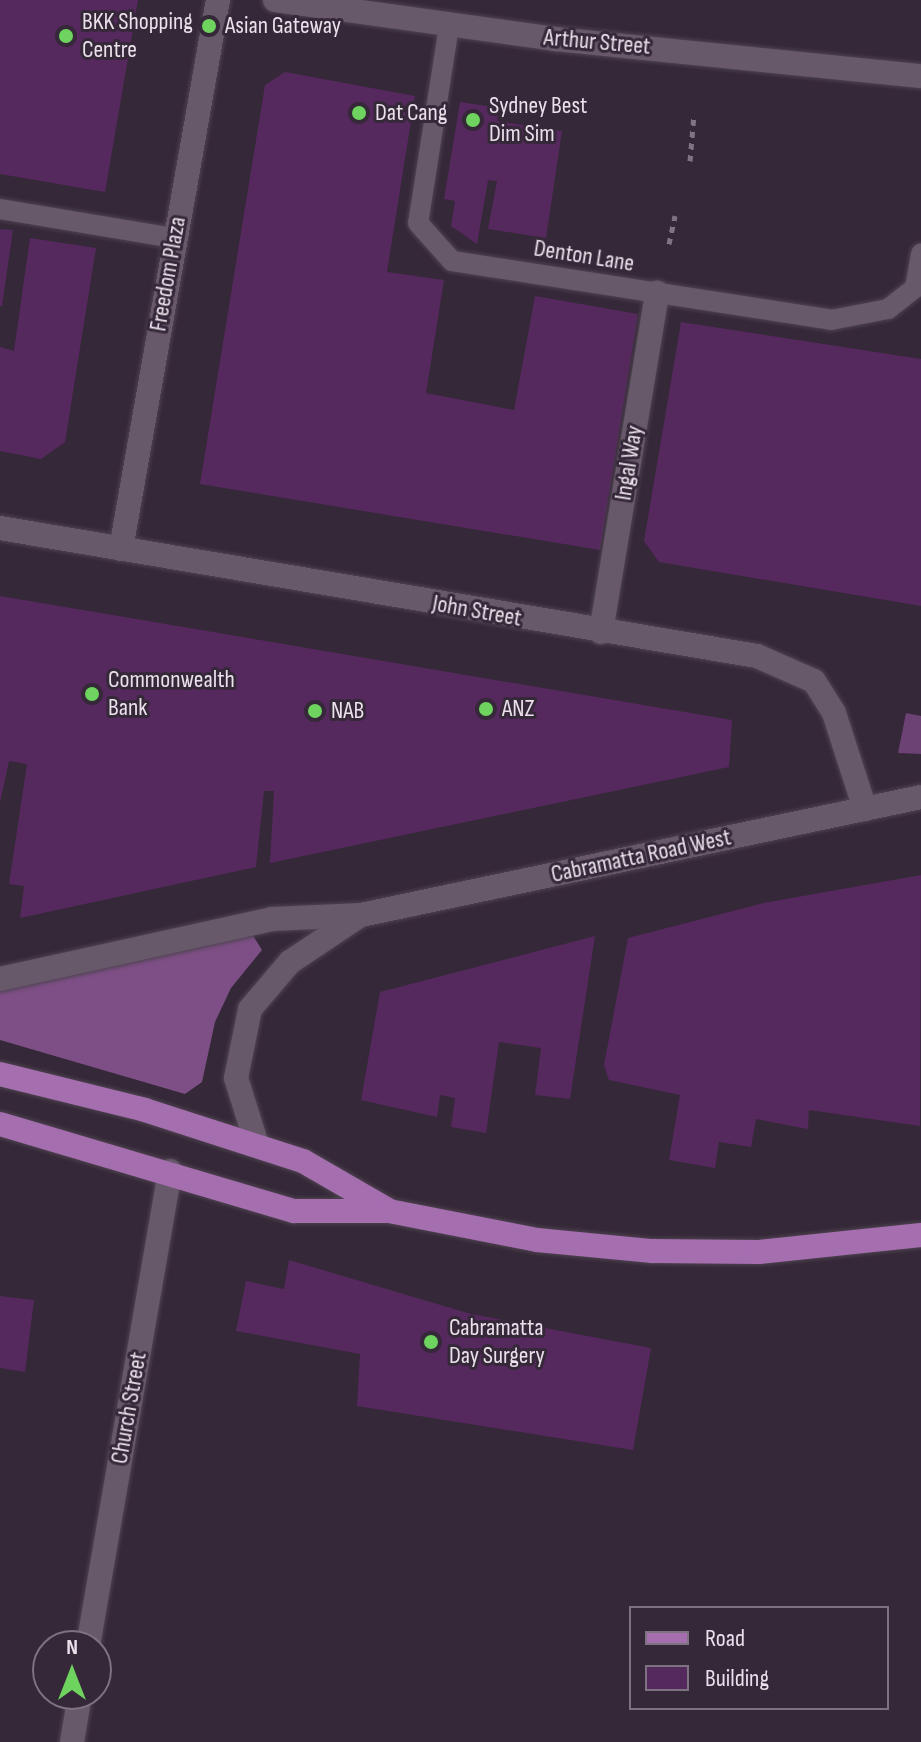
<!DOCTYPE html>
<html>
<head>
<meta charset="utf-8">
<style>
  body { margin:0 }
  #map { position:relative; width:921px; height:1742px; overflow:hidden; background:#352838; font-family:"Sofia Sans Condensed",sans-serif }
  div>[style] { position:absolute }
  .green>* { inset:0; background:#6c4174 }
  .forest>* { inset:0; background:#7e4f86 }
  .building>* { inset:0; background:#56295e }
  .path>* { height:5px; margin-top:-2.5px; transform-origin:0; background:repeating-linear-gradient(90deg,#807482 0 6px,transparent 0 12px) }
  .roads { filter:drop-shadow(0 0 2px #4e4350) drop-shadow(0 0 2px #4e4350) }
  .service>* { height:20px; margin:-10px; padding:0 10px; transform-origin:10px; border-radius:10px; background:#67586a }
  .pedestrian>* { height:24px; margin:-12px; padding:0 12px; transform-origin:12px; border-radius:12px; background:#67586a }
  .minor>* { height:24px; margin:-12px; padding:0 12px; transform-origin:12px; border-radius:12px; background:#67586a }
  .secondary>* { height:24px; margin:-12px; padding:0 12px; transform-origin:12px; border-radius:12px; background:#67586a }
  .primary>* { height:24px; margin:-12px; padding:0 12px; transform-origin:12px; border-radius:12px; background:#a56eaf }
  .dots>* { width:22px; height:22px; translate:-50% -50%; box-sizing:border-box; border:4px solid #352838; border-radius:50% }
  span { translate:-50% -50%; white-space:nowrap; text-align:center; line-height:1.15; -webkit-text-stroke:6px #352838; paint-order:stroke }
  .poi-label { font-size:24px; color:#eae1eb }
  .left { translate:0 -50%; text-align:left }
  .street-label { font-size:24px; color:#eae1eb }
  .legend { position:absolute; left:629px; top:1606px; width:260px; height:104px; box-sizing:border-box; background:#352838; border:2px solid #7d7280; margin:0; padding:10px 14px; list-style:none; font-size:24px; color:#eae1eb }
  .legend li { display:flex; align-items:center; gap:16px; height:40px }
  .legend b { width:40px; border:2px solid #7d7280 }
  .north { position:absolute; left:32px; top:1630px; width:80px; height:80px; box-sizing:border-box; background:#352838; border:2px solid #7d7280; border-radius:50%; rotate:0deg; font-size:22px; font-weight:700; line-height:32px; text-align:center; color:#eae1eb }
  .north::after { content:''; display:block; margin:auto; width:28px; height:36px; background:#6fd360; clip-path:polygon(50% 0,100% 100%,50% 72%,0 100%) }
</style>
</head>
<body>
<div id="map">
  <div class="green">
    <i style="clip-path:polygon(906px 713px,921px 716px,921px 754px,898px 753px)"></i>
  </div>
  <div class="forest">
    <i style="clip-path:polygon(252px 934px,262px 950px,231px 988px,215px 1022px,202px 1082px,185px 1094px,0 1040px,0 991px)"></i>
  </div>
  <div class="building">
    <i style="clip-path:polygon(0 0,138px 0,105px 192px,0 174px)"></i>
    <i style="clip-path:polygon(285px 72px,415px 96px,387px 272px,444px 280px,426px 393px,514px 410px,535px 296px,638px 314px,600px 550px,200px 484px,265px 85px)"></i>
    <i style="clip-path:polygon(460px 102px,499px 108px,497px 121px,562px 131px,546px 238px,488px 229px,497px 181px,488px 180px,477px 244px,451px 226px,455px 201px,444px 199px)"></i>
    <i style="clip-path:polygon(0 229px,13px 230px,2px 306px,0 306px)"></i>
    <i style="clip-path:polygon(30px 238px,96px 248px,65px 442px,41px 459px,0 451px,0 347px,14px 351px)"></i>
    <i style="clip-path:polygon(681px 322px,921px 359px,921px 606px,659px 562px,644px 541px)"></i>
    <i style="clip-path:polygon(0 596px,732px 720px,729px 767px,270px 863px,274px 791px,264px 791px,256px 867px,20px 918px,24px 886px,9px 884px,27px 764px,9px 761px,0 803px)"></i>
    <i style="clip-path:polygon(921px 875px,920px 1126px,809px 1110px,808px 1129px,756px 1119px,751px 1147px,719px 1142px,715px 1168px,669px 1160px,680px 1095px,609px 1080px,604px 1065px,628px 938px,764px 903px)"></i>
    <i style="clip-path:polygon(595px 936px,570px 1099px,535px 1095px,541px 1048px,499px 1042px,486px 1133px,451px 1127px,455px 1098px,440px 1095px,437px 1117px,361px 1100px,380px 992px)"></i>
    <i style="clip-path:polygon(289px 1260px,471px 1314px,651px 1348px,633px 1450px,357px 1406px,360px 1354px,236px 1331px,246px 1281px,284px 1289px)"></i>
    <i style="clip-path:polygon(0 1296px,34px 1300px,25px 1372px,0 1368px)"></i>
  </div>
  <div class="path">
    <i style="left:690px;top:161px;width:47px;rotate:-85.1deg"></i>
    <i style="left:669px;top:244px;width:29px;rotate:-78deg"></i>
  </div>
  <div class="roads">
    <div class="service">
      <i style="left:449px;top:26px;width:199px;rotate:98.9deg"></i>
      <i style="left:418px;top:223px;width:51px;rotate:48.2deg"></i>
      <i style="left:452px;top:261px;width:384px;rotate:8.8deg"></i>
      <i style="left:831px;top:320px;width:58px;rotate:-10.9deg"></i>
      <i style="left:888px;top:309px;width:34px;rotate:-38deg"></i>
      <i style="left:915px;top:288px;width:35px;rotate:-80deg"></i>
      <i style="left:0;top:209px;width:176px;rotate:9.5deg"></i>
    </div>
    <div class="pedestrian">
      <i style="left:121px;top:549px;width:558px;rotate:-79.98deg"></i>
      <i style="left:601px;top:632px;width:344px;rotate:-80.6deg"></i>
    </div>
    <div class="minor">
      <i style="left:275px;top:0;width:283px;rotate:7.9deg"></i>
      <i style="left:555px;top:39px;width:368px;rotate:5.8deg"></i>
      <i style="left:0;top:528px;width:768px;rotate:9.6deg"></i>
      <i style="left:757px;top:656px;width:62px;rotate:23.7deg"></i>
      <i style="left:814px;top:681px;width:38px;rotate:58deg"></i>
      <i style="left:834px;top:713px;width:101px;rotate:72.1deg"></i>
      <i style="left:0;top:979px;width:279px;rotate:-12.4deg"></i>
      <i style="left:272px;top:919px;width:89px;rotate:-2.6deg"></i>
      <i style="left:361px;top:915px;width:572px;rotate:-11.9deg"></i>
      <i style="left:257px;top:1145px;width:70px;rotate:-107.4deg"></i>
      <i style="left:236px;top:1078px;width:70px;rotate:-78.5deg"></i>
      <i style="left:250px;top:1009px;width:62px;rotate:-49.6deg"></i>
      <i style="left:290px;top:962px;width:83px;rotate:-33.7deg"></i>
    </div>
    <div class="secondary">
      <i style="left:88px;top:1646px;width:482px;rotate:-80.2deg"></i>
      <i style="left:72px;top:1742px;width:49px;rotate:-80.5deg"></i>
    </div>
    <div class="primary">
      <i style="left:0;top:1074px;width:149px;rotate:13.9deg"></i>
      <i style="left:145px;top:1110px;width:166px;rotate:17.9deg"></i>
      <i style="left:303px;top:1161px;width:98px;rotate:30deg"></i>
      <i style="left:0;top:1124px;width:307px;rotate:16.5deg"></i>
      <i style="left:294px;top:1211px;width:95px"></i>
      <i style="left:389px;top:1211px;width:151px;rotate:11.1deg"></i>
      <i style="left:537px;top:1240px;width:116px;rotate:5.5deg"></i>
      <i style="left:652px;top:1251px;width:107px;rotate:0.5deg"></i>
      <i style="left:759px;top:1252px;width:163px;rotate:-6deg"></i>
    </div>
  </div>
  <div class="dots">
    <i style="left:209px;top:26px;background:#6fd360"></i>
    <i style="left:66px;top:36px;background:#6fd360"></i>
    <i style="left:359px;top:113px;background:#6fd360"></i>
    <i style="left:473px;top:120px;background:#6fd360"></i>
    <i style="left:92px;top:694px;background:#6fd360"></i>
    <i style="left:486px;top:709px;background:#6fd360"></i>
    <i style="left:315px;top:711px;background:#6fd360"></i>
    <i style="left:431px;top:1342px;background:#6fd360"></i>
  </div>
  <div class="poi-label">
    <span class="left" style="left:82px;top:36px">BKK Shopping<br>Centre</span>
    <span class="left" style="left:225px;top:26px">Asian Gateway</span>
    <span class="left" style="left:489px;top:120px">Sydney Best<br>Dim Sim</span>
    <span class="left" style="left:375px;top:113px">Dat Cang</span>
    <span class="left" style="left:108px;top:694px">Commonwealth<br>Bank</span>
    <span class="left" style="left:502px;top:709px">ANZ</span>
    <span class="left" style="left:331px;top:711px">NAB</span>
    <span class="left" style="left:449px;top:1342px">Cabramatta<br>Day Surgery</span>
  </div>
  <div class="street-label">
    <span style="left:597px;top:42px;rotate:5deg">Arthur Street</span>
    <span style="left:584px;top:256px;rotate:9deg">Denton Lane</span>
    <span style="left:168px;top:274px;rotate:-80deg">Freedom Plaza</span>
    <span style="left:629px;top:463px;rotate:-81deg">Ingal Way</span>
    <span style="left:477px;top:611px;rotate:10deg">John Street</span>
    <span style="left:641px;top:856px;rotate:-12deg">Cabramatta Road West</span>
    <span style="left:129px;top:1408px;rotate:-80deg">Church Street</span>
  </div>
  <ul class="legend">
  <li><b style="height:10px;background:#a56eaf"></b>Road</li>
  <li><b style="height:22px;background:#56295e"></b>Building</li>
  </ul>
  <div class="north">N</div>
</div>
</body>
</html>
